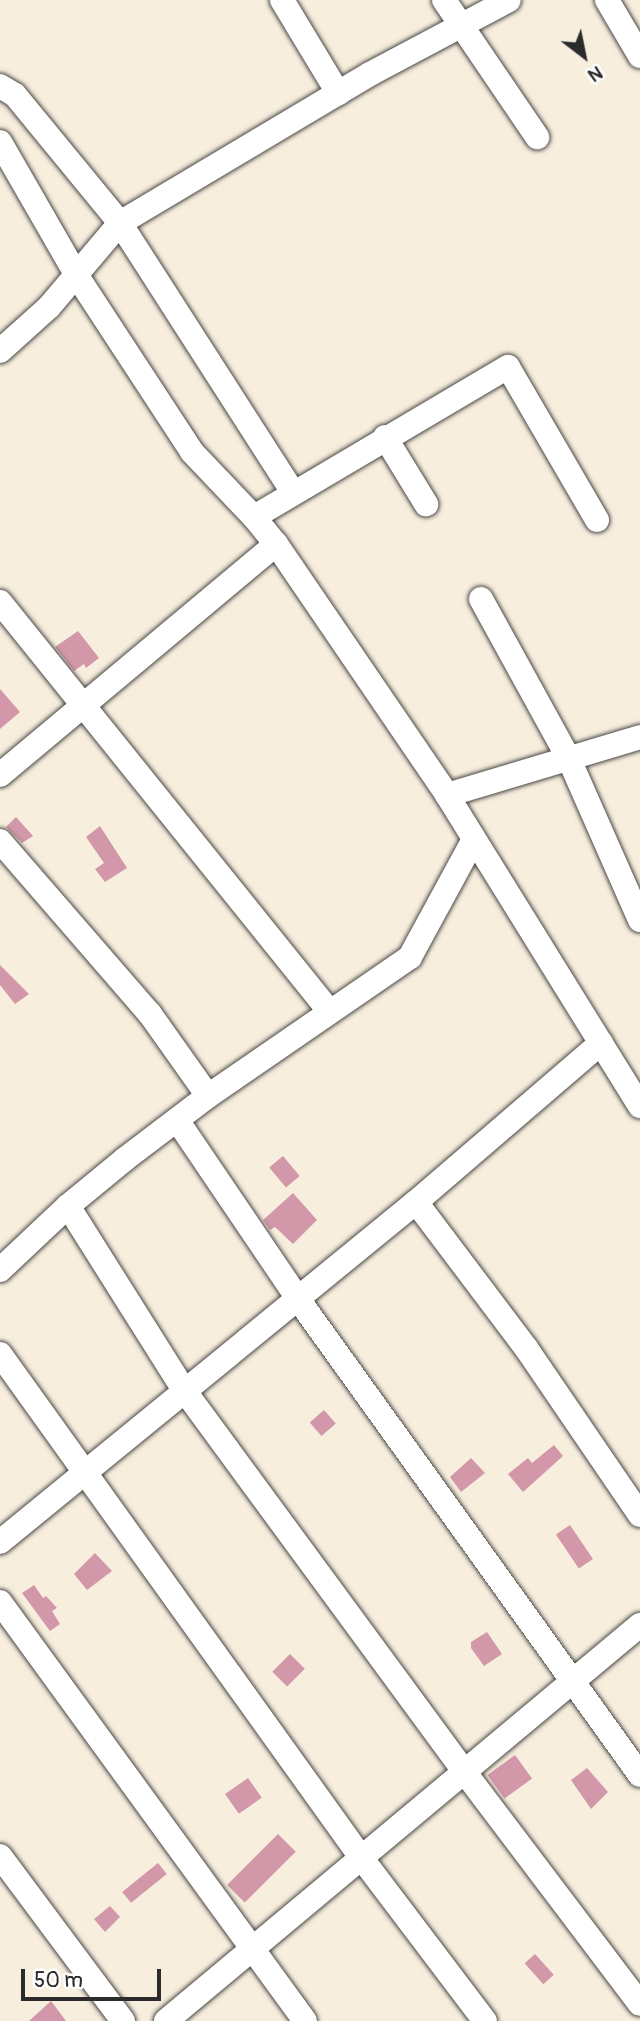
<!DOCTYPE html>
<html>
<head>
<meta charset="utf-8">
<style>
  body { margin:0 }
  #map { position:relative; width:640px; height:2021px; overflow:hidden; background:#f7eedd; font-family:Pangolin,sans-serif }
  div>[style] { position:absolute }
  .building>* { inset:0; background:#d297a9; transform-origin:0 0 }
  .roads { filter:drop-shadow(0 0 2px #4a4846) drop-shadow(0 0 2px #4a4846) }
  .minor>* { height:24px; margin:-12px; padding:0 12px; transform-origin:12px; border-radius:12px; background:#fff }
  span { translate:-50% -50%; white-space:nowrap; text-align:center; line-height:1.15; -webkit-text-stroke:6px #fff; paint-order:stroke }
  .north { position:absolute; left:549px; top:21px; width:70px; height:70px; -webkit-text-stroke:5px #fff; paint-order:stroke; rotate:148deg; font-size:19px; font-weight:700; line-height:28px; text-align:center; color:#2b2b2b }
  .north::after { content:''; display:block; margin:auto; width:24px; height:32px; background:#2b2b2b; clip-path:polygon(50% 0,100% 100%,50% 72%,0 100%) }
  .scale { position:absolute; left:21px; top:1969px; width:140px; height:32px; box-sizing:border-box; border:4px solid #2b2b2b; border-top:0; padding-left:9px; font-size:21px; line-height:24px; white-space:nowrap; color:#2b2b2b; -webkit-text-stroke:5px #fff; paint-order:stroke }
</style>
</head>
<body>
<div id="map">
  <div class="building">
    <i style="clip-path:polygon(78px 631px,99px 658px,86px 668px,84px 664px,74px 671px,55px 647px)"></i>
    <i style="clip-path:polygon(0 689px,20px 712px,0 729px)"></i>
    <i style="clip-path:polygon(16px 817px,33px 836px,22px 843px,6px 827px)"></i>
    <i style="clip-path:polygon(100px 826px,127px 868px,105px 882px,95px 869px,104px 863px,86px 837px)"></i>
    <i style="clip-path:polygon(0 965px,29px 994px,15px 1004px,0 985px)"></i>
    <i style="left:283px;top:1156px;width:26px;height:18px;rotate:50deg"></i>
    <i style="clip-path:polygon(293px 1193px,317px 1220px,293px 1244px,275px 1227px,270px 1230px,263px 1220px)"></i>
    <i style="left:324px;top:1410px;width:18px;height:19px;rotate:49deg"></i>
    <i style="clip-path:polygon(554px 1445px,563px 1456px,523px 1492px,508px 1474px,528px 1458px,532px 1463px)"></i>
    <i style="clip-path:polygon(471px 1458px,485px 1473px,461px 1492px,450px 1477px)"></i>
    <i style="left:570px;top:1525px;width:41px;height:17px;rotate:56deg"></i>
    <i style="clip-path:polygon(95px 1553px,112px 1571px,87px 1590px,74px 1574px)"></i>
    <i style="clip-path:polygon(34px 1585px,43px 1598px,46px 1596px,57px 1608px,52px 1611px,60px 1624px,50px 1631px,22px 1593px)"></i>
    <i style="clip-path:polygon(487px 1632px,502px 1654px,484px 1666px,471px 1648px,471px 1642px)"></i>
    <i style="left:290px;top:1654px;width:21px;height:25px;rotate:45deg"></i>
    <i style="left:515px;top:1755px;width:29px;height:34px;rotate:54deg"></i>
    <i style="clip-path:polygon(587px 1768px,608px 1792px,591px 1809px,571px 1780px)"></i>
    <i style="left:248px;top:1778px;width:24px;height:28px;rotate:55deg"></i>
    <i style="left:278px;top:1834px;width:25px;height:72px;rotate:45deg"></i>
    <i style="left:158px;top:1863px;width:14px;height:46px;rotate:51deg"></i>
    <i style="clip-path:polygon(110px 1906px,120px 1917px,105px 1932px,94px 1919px)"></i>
    <i style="left:535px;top:1954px;width:28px;height:14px;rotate:48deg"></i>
    <i style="clip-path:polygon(51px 2001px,66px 2021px,29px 2021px)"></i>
  </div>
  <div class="roads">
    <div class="minor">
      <i style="left:282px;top:0;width:109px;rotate:58.9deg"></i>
      <i style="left:444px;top:0;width:166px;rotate:55.8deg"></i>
      <i style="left:607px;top:0;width:65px;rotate:59.5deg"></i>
      <i style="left:0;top:86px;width:17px;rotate:31deg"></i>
      <i style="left:15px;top:95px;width:166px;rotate:50.6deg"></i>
      <i style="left:120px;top:223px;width:320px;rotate:57.3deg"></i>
      <i style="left:0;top:142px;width:155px;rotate:60.1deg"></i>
      <i style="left:77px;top:276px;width:210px;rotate:56.8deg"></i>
      <i style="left:192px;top:452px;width:90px;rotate:46.4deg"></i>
      <i style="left:254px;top:517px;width:35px;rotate:51deg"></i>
      <i style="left:276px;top:544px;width:304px;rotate:55.7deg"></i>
      <i style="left:447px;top:795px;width:366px;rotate:58.2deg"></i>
      <i style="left:0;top:351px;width:66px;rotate:-41.9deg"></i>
      <i style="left:49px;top:307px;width:110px;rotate:-49.8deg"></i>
      <i style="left:120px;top:223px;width:291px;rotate:-30.8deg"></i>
      <i style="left:370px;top:74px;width:157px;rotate:-28deg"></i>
      <i style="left:385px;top:437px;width:79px;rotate:58.5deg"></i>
      <i style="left:254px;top:517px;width:295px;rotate:-30.6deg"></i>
      <i style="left:508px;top:367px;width:177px;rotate:59.8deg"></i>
      <i style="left:481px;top:599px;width:183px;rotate:61.2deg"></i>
      <i style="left:569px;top:759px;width:176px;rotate:66.2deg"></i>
      <i style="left:0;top:602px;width:526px;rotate:51.17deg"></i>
      <i style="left:0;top:775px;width:360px;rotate:-39.9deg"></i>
      <i style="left:447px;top:795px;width:202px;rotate:-16.7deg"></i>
      <i style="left:0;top:841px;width:229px;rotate:49.1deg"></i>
      <i style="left:150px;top:1014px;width:100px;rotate:54.7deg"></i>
      <i style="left:177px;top:1120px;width:216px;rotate:55.9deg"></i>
      <i style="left:298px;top:1299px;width:586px;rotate:54.3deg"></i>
      <i style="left:416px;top:1202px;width:183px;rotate:53deg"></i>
      <i style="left:526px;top:1348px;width:202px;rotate:55.7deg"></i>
      <i style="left:68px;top:1206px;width:218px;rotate:57.8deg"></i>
      <i style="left:184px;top:1390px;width:471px;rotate:53.7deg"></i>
      <i style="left:463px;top:1770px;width:293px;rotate:52.9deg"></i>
      <i style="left:0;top:1270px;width:93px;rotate:-43.3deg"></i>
      <i style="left:68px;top:1206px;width:74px;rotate:-39.5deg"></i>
      <i style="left:125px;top:1159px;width:104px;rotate:-37.2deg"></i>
      <i style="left:208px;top:1096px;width:245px;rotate:-34.5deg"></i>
      <i style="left:410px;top:957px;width:132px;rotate:-61.5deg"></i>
      <i style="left:0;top:1354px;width:618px;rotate:54.35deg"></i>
      <i style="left:360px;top:1856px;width:207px;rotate:52.9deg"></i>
      <i style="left:0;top:1542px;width:537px;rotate:-39.26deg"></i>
      <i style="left:416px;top:1202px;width:244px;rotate:-40.7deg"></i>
      <i style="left:0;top:1602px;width:518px;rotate:53.95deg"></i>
      <i style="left:0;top:1856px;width:206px;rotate:53.3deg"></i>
      <i style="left:166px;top:2021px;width:618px;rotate:-39.88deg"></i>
    </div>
  </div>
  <div class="north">N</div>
  <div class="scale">50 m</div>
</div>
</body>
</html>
